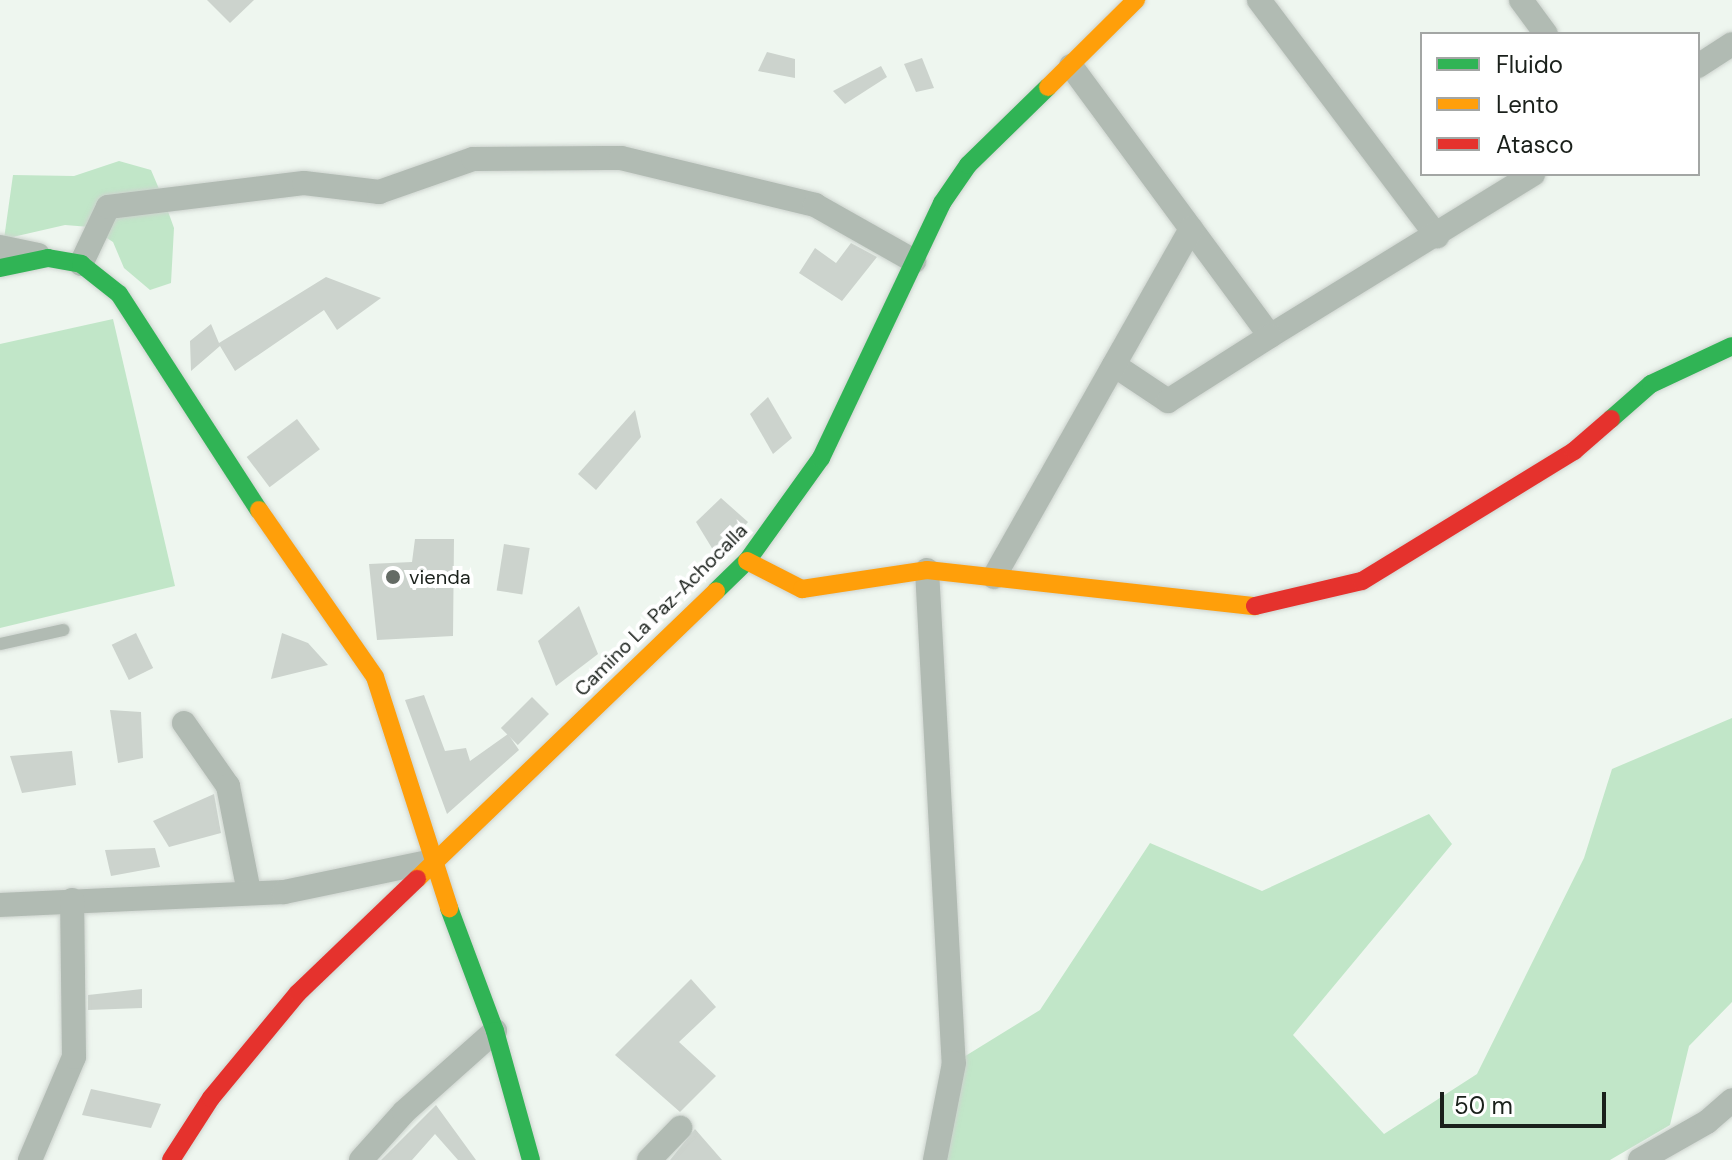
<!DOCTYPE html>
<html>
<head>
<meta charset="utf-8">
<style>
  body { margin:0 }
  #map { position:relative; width:1732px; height:1160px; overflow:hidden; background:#eef6ef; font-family:"DM Sans",sans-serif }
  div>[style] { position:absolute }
  .green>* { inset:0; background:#c1e6c8 }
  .building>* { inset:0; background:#ccd3cd; transform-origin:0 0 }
  .roads { filter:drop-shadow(0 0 2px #cdd3ce) drop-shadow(0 0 2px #cdd3ce) }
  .lane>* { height:12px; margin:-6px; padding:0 6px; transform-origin:6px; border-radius:6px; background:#b1bbb3 }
  .street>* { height:24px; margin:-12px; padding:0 12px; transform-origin:12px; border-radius:12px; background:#b1bbb3 }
  .fast>* { height:18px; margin:-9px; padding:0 9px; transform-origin:9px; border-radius:9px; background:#30b455 }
  .slow>* { height:18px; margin:-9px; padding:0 9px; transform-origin:9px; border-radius:9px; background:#ff9f0a }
  .jam>* { height:18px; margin:-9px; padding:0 9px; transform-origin:9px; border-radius:9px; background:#e5322d }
  .dots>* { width:22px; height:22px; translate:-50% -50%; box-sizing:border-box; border:4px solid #fff; border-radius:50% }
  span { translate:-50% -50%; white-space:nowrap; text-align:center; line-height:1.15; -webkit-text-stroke:8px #fff; paint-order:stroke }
  .poi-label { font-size:20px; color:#1a201b }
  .left { translate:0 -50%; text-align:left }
  .street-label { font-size:20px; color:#1a201b }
  .legend { position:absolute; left:1420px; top:32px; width:280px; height:144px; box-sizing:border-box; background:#fff; border:2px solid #a3a6a4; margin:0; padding:10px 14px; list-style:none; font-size:24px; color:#1a201b }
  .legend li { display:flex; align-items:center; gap:16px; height:40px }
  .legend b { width:40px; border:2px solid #a3a6a4 }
  .scale { position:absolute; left:1440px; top:1092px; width:166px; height:36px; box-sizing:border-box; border:4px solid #1a201b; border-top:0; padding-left:10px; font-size:24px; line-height:28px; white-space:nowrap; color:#1a201b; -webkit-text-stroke:6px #fff; paint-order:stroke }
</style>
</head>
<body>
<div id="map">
  <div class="green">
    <i style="clip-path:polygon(119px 161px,151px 170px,165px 203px,174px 228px,171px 283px,150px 290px,124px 268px,113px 242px,90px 227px,65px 225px,4px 239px,13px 175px,74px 176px)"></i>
    <i style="clip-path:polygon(113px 319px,175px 586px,0 628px,0 344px)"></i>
    <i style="clip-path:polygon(1732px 718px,1732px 1002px,1689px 1046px,1670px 1125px,1610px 1160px,935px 1160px,954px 1063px,1040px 1010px,1150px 843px,1262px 891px,1429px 814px,1452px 844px,1293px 1035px,1384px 1134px,1477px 1074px,1584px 858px,1612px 769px)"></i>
  </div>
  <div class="building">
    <i style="clip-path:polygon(207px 0,254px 0,230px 23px)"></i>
    <i style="clip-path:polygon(767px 52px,795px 59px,795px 78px,758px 71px)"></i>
    <i style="clip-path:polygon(922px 58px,934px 88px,916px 92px,904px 64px)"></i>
    <i style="clip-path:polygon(881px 66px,887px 77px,845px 104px,833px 91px)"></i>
    <i style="clip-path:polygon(851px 243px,877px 257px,842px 301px,799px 273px,815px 248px,836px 263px)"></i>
    <i style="clip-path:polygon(326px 277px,381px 298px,337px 330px,324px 310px,235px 371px,220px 346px,191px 371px,190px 341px,211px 324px,219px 343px)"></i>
    <i style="clip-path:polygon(768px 397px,792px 438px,773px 454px,750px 414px)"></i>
    <i style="clip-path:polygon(635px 410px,641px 437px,596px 490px,578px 474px)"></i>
    <i style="left:297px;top:419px;width:38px;height:63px;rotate:53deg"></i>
    <i style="clip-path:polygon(721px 498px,748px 522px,718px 558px,696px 522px)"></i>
    <i style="clip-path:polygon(415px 539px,454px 539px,453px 636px,377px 640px,369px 564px,412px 562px)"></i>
    <i style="left:504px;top:544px;width:26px;height:47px;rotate:9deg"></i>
    <i style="clip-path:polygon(579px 606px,598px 654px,556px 686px,538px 641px)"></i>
    <i style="left:136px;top:633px;width:39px;height:27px;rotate:64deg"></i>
    <i style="clip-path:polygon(282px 633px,308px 643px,328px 665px,271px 679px)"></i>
    <i style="clip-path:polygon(424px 695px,445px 751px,466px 748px,470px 761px,508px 734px,519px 750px,447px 814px,405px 700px)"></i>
    <i style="left:532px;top:697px;width:24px;height:44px;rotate:45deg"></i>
    <i style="clip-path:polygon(110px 710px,141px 712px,143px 758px,118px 763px)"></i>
    <i style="clip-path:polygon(72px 751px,76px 785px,22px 793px,10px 756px)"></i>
    <i style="clip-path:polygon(214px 794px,221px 833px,169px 847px,153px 821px)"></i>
    <i style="clip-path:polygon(155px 848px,160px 867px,111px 876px,105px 850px)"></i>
    <i style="clip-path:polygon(691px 979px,716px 1007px,679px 1042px,716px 1076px,680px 1112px,615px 1055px)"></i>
    <i style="clip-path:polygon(142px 989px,142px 1008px,88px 1010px,88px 995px)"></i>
    <i style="clip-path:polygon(91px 1089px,161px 1104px,151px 1128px,82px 1115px)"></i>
    <i style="clip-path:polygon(436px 1105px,476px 1160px,458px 1160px,435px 1134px,412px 1160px,381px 1160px)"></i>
    <i style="clip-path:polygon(695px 1129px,722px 1160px,670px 1160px)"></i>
  </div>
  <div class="roads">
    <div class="lane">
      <i style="left:0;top:644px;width:65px;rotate:-12.5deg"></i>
    </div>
    <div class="street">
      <i style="left:1259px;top:0;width:296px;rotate:53deg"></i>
      <i style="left:1521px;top:0;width:42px;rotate:53.7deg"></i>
      <i style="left:1071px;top:66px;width:335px;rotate:53.6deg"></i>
      <i style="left:1270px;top:336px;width:309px;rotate:-31.6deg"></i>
      <i style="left:1698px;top:66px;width:40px;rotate:-32.9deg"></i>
      <i style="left:0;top:247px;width:39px;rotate:12deg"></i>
      <i style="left:81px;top:264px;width:63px;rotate:-64.7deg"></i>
      <i style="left:108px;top:207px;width:197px;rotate:-7deg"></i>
      <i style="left:304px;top:183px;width:76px;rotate:6.8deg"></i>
      <i style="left:379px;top:192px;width:100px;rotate:-19.3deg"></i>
      <i style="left:473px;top:159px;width:148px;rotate:-0.4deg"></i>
      <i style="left:621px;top:158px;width:200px;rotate:13.6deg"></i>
      <i style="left:815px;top:205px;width:114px;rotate:29.5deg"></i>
      <i style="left:1114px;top:365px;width:65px;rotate:33.7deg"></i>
      <i style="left:1168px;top:401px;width:121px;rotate:-32.5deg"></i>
      <i style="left:927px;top:570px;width:494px;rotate:86.9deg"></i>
      <i style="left:954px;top:1063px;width:99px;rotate:101.1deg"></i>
      <i style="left:994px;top:577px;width:400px;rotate:-60.5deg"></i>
      <i style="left:184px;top:723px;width:77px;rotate:55.1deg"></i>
      <i style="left:228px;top:786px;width:108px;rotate:78.8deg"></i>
      <i style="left:0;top:905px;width:284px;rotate:-2.6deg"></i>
      <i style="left:284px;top:892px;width:151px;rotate:-11.8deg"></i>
      <i style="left:30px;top:1160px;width:112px;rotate:-66.9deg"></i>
      <i style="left:74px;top:1057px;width:157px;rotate:-90.7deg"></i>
      <i style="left:361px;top:1160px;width:64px;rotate:-48.1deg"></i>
      <i style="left:404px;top:1112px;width:122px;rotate:-41.7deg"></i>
      <i style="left:649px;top:1160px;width:45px;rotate:-45.9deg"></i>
      <i style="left:1640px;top:1160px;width:77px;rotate:-29.6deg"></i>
      <i style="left:1707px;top:1122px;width:33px;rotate:-41deg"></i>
    </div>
    <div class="fast">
      <i style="left:0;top:268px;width:49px;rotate:-11.8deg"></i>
      <i style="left:48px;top:258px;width:34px;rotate:10deg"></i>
      <i style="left:81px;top:264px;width:48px;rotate:38.3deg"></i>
      <i style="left:119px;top:294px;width:257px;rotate:57.1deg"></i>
      <i style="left:1611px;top:419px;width:53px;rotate:-41.2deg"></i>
      <i style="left:1651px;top:384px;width:89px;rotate:-25.1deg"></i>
      <i style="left:716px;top:591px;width:43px;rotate:-44.1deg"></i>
      <i style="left:747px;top:561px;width:127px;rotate:-54.3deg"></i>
      <i style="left:821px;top:458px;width:282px;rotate:-64.6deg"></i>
      <i style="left:942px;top:203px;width:46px;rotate:-55.6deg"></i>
      <i style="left:968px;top:165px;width:112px;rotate:-44.3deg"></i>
      <i style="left:449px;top:908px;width:131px;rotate:69.5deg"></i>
      <i style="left:495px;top:1031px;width:134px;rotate:74.4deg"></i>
    </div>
    <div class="slow">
      <i style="left:1048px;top:87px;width:124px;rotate:-44.7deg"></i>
      <i style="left:259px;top:510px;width:203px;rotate:55.2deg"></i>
      <i style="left:375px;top:677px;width:243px;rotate:72.2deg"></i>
      <i style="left:747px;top:561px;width:62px;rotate:27deg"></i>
      <i style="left:802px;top:589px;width:126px;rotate:-8.6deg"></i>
      <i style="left:927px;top:570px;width:330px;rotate:6.3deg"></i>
      <i style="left:417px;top:879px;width:415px;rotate:-43.9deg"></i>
    </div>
    <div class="jam">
      <i style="left:1255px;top:606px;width:110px;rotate:-13.2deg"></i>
      <i style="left:1362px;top:581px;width:249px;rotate:-31.5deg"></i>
      <i style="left:1574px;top:451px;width:49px;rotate:-40.9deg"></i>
      <i style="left:171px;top:1160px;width:74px;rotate:-57.2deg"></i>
      <i style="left:211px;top:1098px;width:136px;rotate:-50.4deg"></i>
      <i style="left:298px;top:993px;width:165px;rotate:-43.8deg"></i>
    </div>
  </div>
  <div class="dots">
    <i style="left:393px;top:577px;background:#646b65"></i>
  </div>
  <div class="poi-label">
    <span class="left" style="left:409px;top:577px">vienda</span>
  </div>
  <div class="street-label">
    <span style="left:661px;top:610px;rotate:-45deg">Camino La Paz-Achocalla</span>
  </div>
  <ul class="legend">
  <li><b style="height:10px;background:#30b455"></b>Fluido</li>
  <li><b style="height:10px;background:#ff9f0a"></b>Lento</li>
  <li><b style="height:10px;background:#e5322d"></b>Atasco</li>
  </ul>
  <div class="scale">50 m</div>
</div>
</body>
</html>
